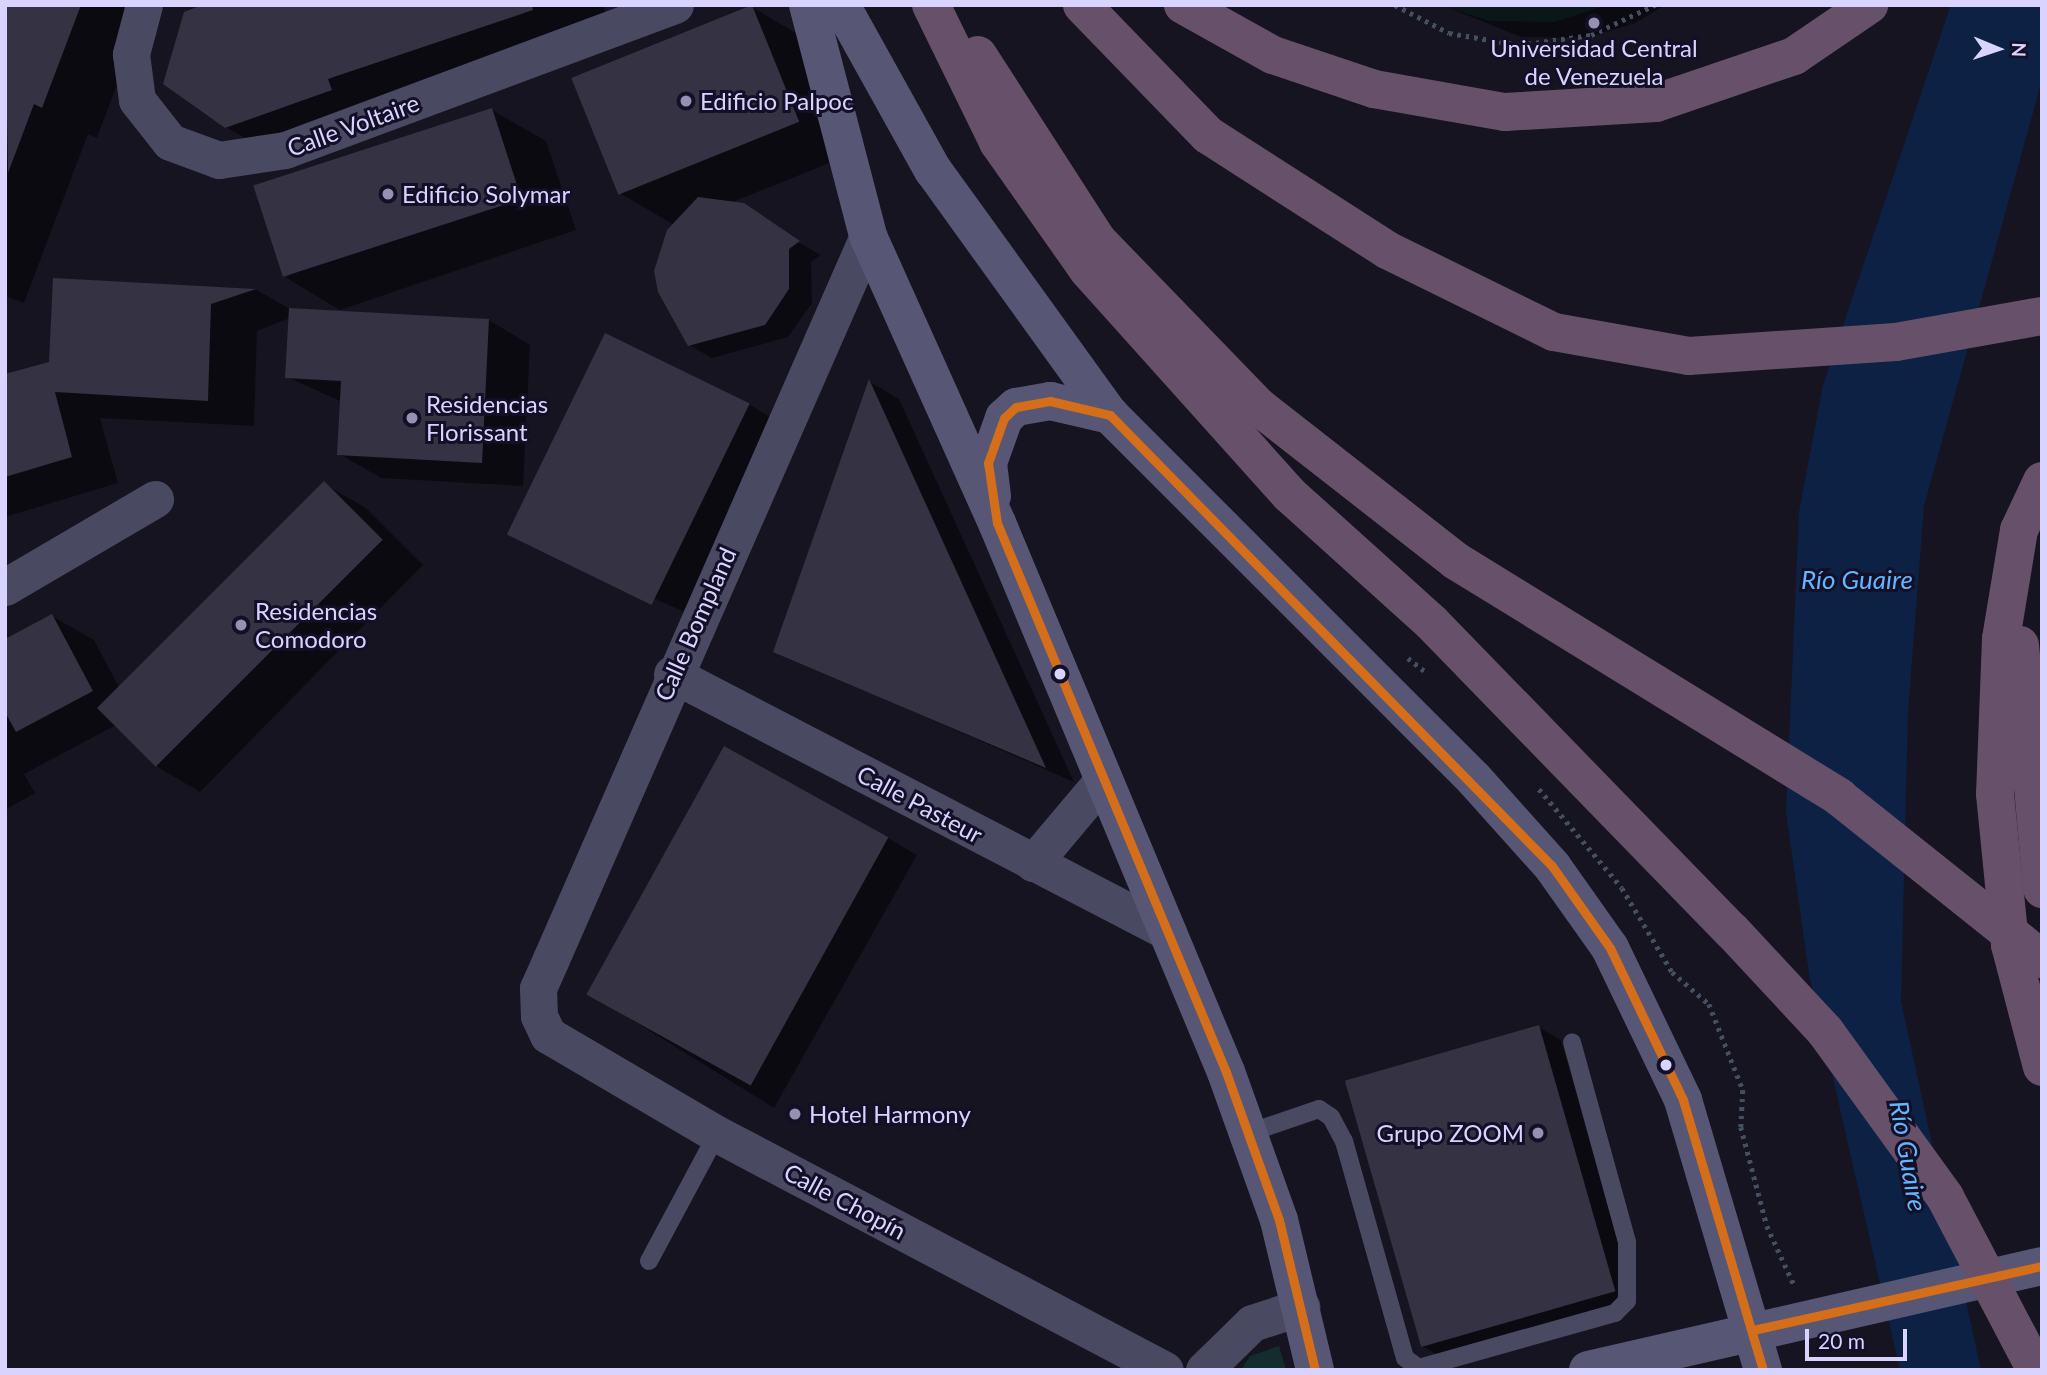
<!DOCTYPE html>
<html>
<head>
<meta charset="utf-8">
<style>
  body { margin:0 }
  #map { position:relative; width:2047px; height:1375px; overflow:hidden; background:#161421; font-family:Lato,sans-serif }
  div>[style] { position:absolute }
  .green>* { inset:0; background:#132c2d }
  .water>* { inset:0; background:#0d2144 }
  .shadow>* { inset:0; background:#0007 }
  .building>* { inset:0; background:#343243; transform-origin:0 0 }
  .path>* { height:4.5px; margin-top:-2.25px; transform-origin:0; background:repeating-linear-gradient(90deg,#44505f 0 3.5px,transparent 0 8.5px) }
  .lane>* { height:18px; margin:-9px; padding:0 9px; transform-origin:9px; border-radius:9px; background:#4a4962 }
  .street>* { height:37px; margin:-18.5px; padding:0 18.5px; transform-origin:18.5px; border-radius:18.5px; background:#4a4962 }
  .secondary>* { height:38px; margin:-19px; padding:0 19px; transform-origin:19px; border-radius:19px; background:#575674 }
  .highway>* { height:38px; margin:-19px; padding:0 19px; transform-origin:19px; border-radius:19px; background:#67516a }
  .highway-bridge>* { height:38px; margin:-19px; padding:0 19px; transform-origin:19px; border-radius:19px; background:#67516a }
  .bus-1>* { height:9px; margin:-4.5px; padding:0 4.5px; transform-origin:4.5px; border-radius:4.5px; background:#d46e1a }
  .dots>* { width:19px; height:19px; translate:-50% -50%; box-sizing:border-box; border:4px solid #130f26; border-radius:50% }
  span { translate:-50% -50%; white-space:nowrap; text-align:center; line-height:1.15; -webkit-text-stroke:6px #130f26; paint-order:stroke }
  .poi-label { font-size:24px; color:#d9d4ff }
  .left { translate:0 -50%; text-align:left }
  .right { translate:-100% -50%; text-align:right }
  .street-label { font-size:24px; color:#d9d4ff }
  .water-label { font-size:26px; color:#62b6ff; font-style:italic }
  .frame { position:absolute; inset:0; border:7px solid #d9d4ff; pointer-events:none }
  .north { position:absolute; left:1963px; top:14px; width:70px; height:70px; -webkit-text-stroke:5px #130f26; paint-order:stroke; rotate:92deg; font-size:19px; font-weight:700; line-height:28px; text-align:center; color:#d9d4ff }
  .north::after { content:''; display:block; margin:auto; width:24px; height:32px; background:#d9d4ff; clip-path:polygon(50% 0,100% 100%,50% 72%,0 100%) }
  .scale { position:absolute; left:1805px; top:1329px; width:102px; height:32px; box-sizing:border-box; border:4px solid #d9d4ff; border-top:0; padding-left:9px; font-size:21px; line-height:24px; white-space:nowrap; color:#d9d4ff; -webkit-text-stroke:5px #130f26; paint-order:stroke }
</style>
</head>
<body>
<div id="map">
  <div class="green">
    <i style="clip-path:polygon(1441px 5px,1607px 5px,1555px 22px,1490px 21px)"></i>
    <i style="clip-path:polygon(1279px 1346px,1286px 1370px,1241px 1370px,1250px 1356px)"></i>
  </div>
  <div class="water">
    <i style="clip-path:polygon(1951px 5px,2042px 5px,2042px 80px,1924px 506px,1908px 712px,1901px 1001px,1981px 1370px,1900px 1370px,1809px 974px,1786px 812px,1799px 512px,1823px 385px)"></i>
  </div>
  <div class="shadow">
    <i style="clip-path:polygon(5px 5px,147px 5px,97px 138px,88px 134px,24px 303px,5px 296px)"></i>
    <i style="clip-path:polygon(207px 5px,603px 5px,612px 32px,280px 158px,226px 127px)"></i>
    <i style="clip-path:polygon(1442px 5px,1665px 5px,1635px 23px,1586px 38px,1521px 37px)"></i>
    <i style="clip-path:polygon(752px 7px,806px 39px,852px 154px,730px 203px,821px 255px,811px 262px,812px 303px,788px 337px,712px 358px,689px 345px,674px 225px,621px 194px)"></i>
    <i style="clip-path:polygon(492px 110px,546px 141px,576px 230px,340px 310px,286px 278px)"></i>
    <i style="clip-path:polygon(55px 279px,255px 289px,292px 310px,489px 320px,530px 345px,523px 486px,381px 478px,339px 454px,342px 402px,287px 377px,290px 318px,257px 331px,254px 426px,100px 418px,118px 483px,5px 517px,5px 375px,50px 363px)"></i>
    <i style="clip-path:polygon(870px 382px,899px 399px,1074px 782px,775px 651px)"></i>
    <i style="clip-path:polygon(749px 404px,778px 422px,691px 615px,515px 536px)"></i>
    <i style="clip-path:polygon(324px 484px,366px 508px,423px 565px,200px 792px,159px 768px,116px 725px,24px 774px,35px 793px,5px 810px,5px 641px,52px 616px,94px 640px,121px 691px)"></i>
    <i style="clip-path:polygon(888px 838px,917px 855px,774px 1108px,595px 997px)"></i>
    <i style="clip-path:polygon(1538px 1027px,1561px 1040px,1636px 1304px,1445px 1359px,1422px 1346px)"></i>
  </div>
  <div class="building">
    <i style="clip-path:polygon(5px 5px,81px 5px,42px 108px,34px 104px,8px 173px)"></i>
    <i style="clip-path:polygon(202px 5px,532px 5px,533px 10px,328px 79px,332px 90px,225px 128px,163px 84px,184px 12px)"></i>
    <i style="left:752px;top:5px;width:126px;height:195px;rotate:68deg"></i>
    <i style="left:492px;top:108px;width:96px;height:251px;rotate:72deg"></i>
    <i style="clip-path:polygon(698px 197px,744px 203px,800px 241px,789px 249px,789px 289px,765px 325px,688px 346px,658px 292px,654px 271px,667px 230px)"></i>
    <i style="clip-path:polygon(53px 278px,256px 289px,211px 304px,208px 401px,55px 392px,72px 457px,5px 477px,5px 374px,49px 362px)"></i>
    <i style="clip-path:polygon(289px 308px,489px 319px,482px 463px,337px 455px,341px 381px,285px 378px)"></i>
    <i style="left:605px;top:333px;width:161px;height:224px;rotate:26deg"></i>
    <i style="clip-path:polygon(869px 379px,1046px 768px,773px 652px)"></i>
    <i style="left:324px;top:481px;width:83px;height:321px;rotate:45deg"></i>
    <i style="clip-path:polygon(52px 614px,93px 691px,16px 732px,5px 712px,5px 639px)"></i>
    <i style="left:724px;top:746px;width:188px;height:284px;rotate:29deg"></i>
    <i style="left:1539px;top:1025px;width:277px;height:202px;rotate:74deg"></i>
  </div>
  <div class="path">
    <i style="left:1395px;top:5px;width:61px;rotate:27.4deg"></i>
    <i style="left:1449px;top:33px;width:71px;rotate:9.7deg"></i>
    <i style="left:1519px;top:45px;width:73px;rotate:-7.9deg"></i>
    <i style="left:1591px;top:35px;width:71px;rotate:-25.1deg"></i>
    <i style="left:1408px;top:658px;width:23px;rotate:38deg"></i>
    <i style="left:1539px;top:789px;width:129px;rotate:50deg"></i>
    <i style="left:1622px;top:888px;width:98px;rotate:59.2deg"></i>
    <i style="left:1672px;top:972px;width:49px;rotate:40.9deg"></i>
    <i style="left:1709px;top:1004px;width:92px;rotate:68.4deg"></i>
    <i style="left:1743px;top:1090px;width:37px;rotate:93deg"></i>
    <i style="left:1741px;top:1127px;width:102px;rotate:75.3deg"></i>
    <i style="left:1767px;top:1226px;width:67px;rotate:65.3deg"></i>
  </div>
  <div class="lane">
    <i style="left:1249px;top:1133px;width:74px;rotate:-18.9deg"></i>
    <i style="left:1319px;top:1109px;width:14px;rotate:34deg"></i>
    <i style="left:1331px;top:1117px;width:27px;rotate:62deg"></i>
    <i style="left:1344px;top:1141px;width:225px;rotate:74.3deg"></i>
    <i style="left:1405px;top:1358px;width:17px;rotate:36deg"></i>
    <i style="left:1419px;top:1368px;width:204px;rotate:-15.7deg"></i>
    <i style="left:1615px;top:1313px;width:17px;rotate:-45deg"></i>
    <i style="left:1627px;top:1301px;width:59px;rotate:-90deg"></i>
    <i style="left:1627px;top:1242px;width:207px;rotate:-105.4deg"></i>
    <i style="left:649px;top:1261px;width:144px;rotate:-61.8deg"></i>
  </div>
  <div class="street">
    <i style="left:144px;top:5px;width:51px;rotate:104.9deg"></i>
    <i style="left:131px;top:54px;width:46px;rotate:82.6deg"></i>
    <i style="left:137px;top:100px;width:53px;rotate:51.8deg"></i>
    <i style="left:170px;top:142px;width:52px;rotate:20.2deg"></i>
    <i style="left:219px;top:160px;width:67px;rotate:-8.6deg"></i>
    <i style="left:285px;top:150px;width:416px;rotate:-20.4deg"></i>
    <i style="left:868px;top:236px;width:789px;rotate:113.68deg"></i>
    <i style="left:551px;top:959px;width:32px;rotate:114deg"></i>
    <i style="left:538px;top:988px;width:28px;rotate:88deg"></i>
    <i style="left:539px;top:1016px;width:21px;rotate:65deg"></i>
    <i style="left:548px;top:1035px;width:196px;rotate:30.4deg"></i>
    <i style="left:717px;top:1134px;width:506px;rotate:27.78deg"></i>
    <i style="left:5px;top:587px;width:174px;rotate:-30.4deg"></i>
    <i style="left:672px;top:674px;width:559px;rotate:27.48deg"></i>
    <i style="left:1033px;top:863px;width:107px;rotate:-49.9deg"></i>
    <i style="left:1204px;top:1370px;width:67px;rotate:-44.4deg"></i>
    <i style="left:1252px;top:1323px;width:52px;rotate:-18.1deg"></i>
  </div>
  <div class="secondary">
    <i style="left:808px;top:5px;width:239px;rotate:75.4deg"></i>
    <i style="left:868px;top:236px;width:315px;rotate:65.8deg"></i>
    <i style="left:997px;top:523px;width:595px;rotate:67.36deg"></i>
    <i style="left:1226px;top:1072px;width:157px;rotate:70.3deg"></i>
    <i style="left:1279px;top:1220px;width:154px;rotate:76.5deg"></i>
    <i style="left:841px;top:5px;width:189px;rotate:60.9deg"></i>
    <i style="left:933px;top:170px;width:302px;rotate:54.2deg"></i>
    <i style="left:1110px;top:415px;width:515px;rotate:45deg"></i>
    <i style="left:1474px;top:779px;width:117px;rotate:48.1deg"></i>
    <i style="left:1552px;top:866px;width:100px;rotate:54.7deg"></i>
    <i style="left:1610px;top:948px;width:169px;rotate:64.3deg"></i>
    <i style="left:1683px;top:1100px;width:282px;rotate:73.5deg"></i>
    <i style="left:992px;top:496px;width:33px;rotate:-97deg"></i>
    <i style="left:988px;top:463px;width:48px;rotate:-70.4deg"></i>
    <i style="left:1004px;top:418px;width:16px;rotate:-43deg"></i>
    <i style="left:1016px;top:407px;width:35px;rotate:-10deg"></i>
    <i style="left:1050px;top:401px;width:62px;rotate:13.1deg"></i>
    <i style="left:1588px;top:1370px;width:466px;rotate:-12.9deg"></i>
  </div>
  <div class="highway">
    <i style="left:931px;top:5px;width:153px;rotate:63.9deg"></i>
    <i style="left:998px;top:142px;width:156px;rotate:54.9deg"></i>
    <i style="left:1088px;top:270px;width:302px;rotate:48.1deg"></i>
    <i style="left:1290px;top:495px;width:191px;rotate:42deg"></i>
    <i style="left:1432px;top:623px;width:430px;rotate:45.8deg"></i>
    <i style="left:1082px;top:5px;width:181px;rotate:45.9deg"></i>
    <i style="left:1208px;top:135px;width:213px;rotate:32.7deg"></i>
    <i style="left:1387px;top:250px;width:186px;rotate:26.2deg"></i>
    <i style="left:1554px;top:332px;width:137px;rotate:10.1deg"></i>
    <i style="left:1689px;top:356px;width:207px;rotate:-3.9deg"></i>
    <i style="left:1896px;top:342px;width:148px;rotate:-10.1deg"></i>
    <i style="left:1183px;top:5px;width:103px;rotate:29.1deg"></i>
    <i style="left:1273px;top:55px;width:107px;rotate:18.6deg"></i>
    <i style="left:1374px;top:89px;width:133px;rotate:10deg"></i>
    <i style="left:1505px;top:112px;width:151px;rotate:-3.4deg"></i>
    <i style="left:1656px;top:103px;width:146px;rotate:-18.8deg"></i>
    <i style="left:1794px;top:56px;width:91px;rotate:-34.2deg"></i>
    <i style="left:978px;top:55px;width:221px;rotate:57.2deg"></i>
    <i style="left:1098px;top:241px;width:231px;rotate:45.9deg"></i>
    <i style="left:1259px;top:407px;width:250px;rotate:38deg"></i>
    <i style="left:1456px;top:561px;width:450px;rotate:31.6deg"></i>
    <i style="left:2042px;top:481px;width:54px;rotate:115.1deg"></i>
    <i style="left:2019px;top:530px;width:110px;rotate:99.4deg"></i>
    <i style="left:2001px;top:639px;width:155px;rotate:92.2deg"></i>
    <i style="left:1995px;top:794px;width:152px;rotate:84.3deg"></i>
    <i style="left:2010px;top:945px;width:126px;rotate:75.3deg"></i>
    <i style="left:2020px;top:645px;width:245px;rotate:84.8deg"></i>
  </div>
  <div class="highway-bridge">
    <i style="left:1839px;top:797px;width:260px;rotate:38.6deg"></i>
    <i style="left:1732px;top:931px;width:137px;rotate:47.1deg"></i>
    <i style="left:1825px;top:1031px;width:205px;rotate:54.1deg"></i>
    <i style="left:1945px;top:1197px;width:195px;rotate:62.3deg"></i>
  </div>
  <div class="bus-1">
    <i style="left:1753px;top:1330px;width:296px;rotate:-12.5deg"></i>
    <i style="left:1315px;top:1370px;width:154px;rotate:-103.5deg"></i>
    <i style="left:1279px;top:1220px;width:157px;rotate:-109.7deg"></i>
    <i style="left:1226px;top:1072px;width:595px;rotate:-112.64deg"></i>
    <i style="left:997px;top:523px;width:61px;rotate:-98.5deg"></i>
    <i style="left:988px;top:463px;width:48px;rotate:-70.4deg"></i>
    <i style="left:1004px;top:418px;width:16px;rotate:-43deg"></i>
    <i style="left:1016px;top:407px;width:35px;rotate:-10deg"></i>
    <i style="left:1050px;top:401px;width:62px;rotate:13.1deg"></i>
    <i style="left:1110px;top:415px;width:631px;rotate:45.58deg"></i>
    <i style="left:1552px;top:866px;width:100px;rotate:54.7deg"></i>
    <i style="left:1610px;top:948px;width:169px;rotate:64.3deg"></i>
    <i style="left:1683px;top:1100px;width:282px;rotate:73.5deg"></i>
  </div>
  <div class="dots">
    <i style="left:1594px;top:23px;background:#9591b1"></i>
    <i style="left:686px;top:101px;background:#9591b1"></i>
    <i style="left:388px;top:194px;background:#9591b1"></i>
    <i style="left:412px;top:418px;background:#9591b1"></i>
    <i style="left:241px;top:625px;background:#9591b1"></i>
    <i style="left:1060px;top:674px;background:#d9d4ff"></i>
    <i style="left:1666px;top:1065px;background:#d9d4ff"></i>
    <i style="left:795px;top:1114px;background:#9591b1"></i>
    <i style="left:1538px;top:1133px;background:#9591b1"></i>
  </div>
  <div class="poi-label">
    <span style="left:1594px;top:62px">Universidad Central<br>de Venezuela</span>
    <span class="left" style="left:700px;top:101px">Edificio Palpoc</span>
    <span class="left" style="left:402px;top:194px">Edificio Solymar</span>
    <span class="left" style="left:426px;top:418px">Residencias<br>Florissant</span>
    <span class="left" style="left:255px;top:625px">Residencias<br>Comodoro</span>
    <span class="left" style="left:809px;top:1114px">Hotel Harmony</span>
    <span class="right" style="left:1524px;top:1133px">Grupo ZOOM</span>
  </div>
  <div class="street-label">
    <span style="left:353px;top:125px;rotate:-20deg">Calle Voltaire</span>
    <span style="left:695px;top:624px;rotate:-66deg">Calle Bompland</span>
    <span style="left:920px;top:804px;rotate:28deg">Calle Pasteur</span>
    <span style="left:845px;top:1201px;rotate:28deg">Calle Chopín</span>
  </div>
  <div class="water-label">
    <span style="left:1857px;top:580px">Río Guaire</span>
    <span style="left:1908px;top:1156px;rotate:80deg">Río Guaire</span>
  </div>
  <div class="frame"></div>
  <div class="north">N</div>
  <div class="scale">20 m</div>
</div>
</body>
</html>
